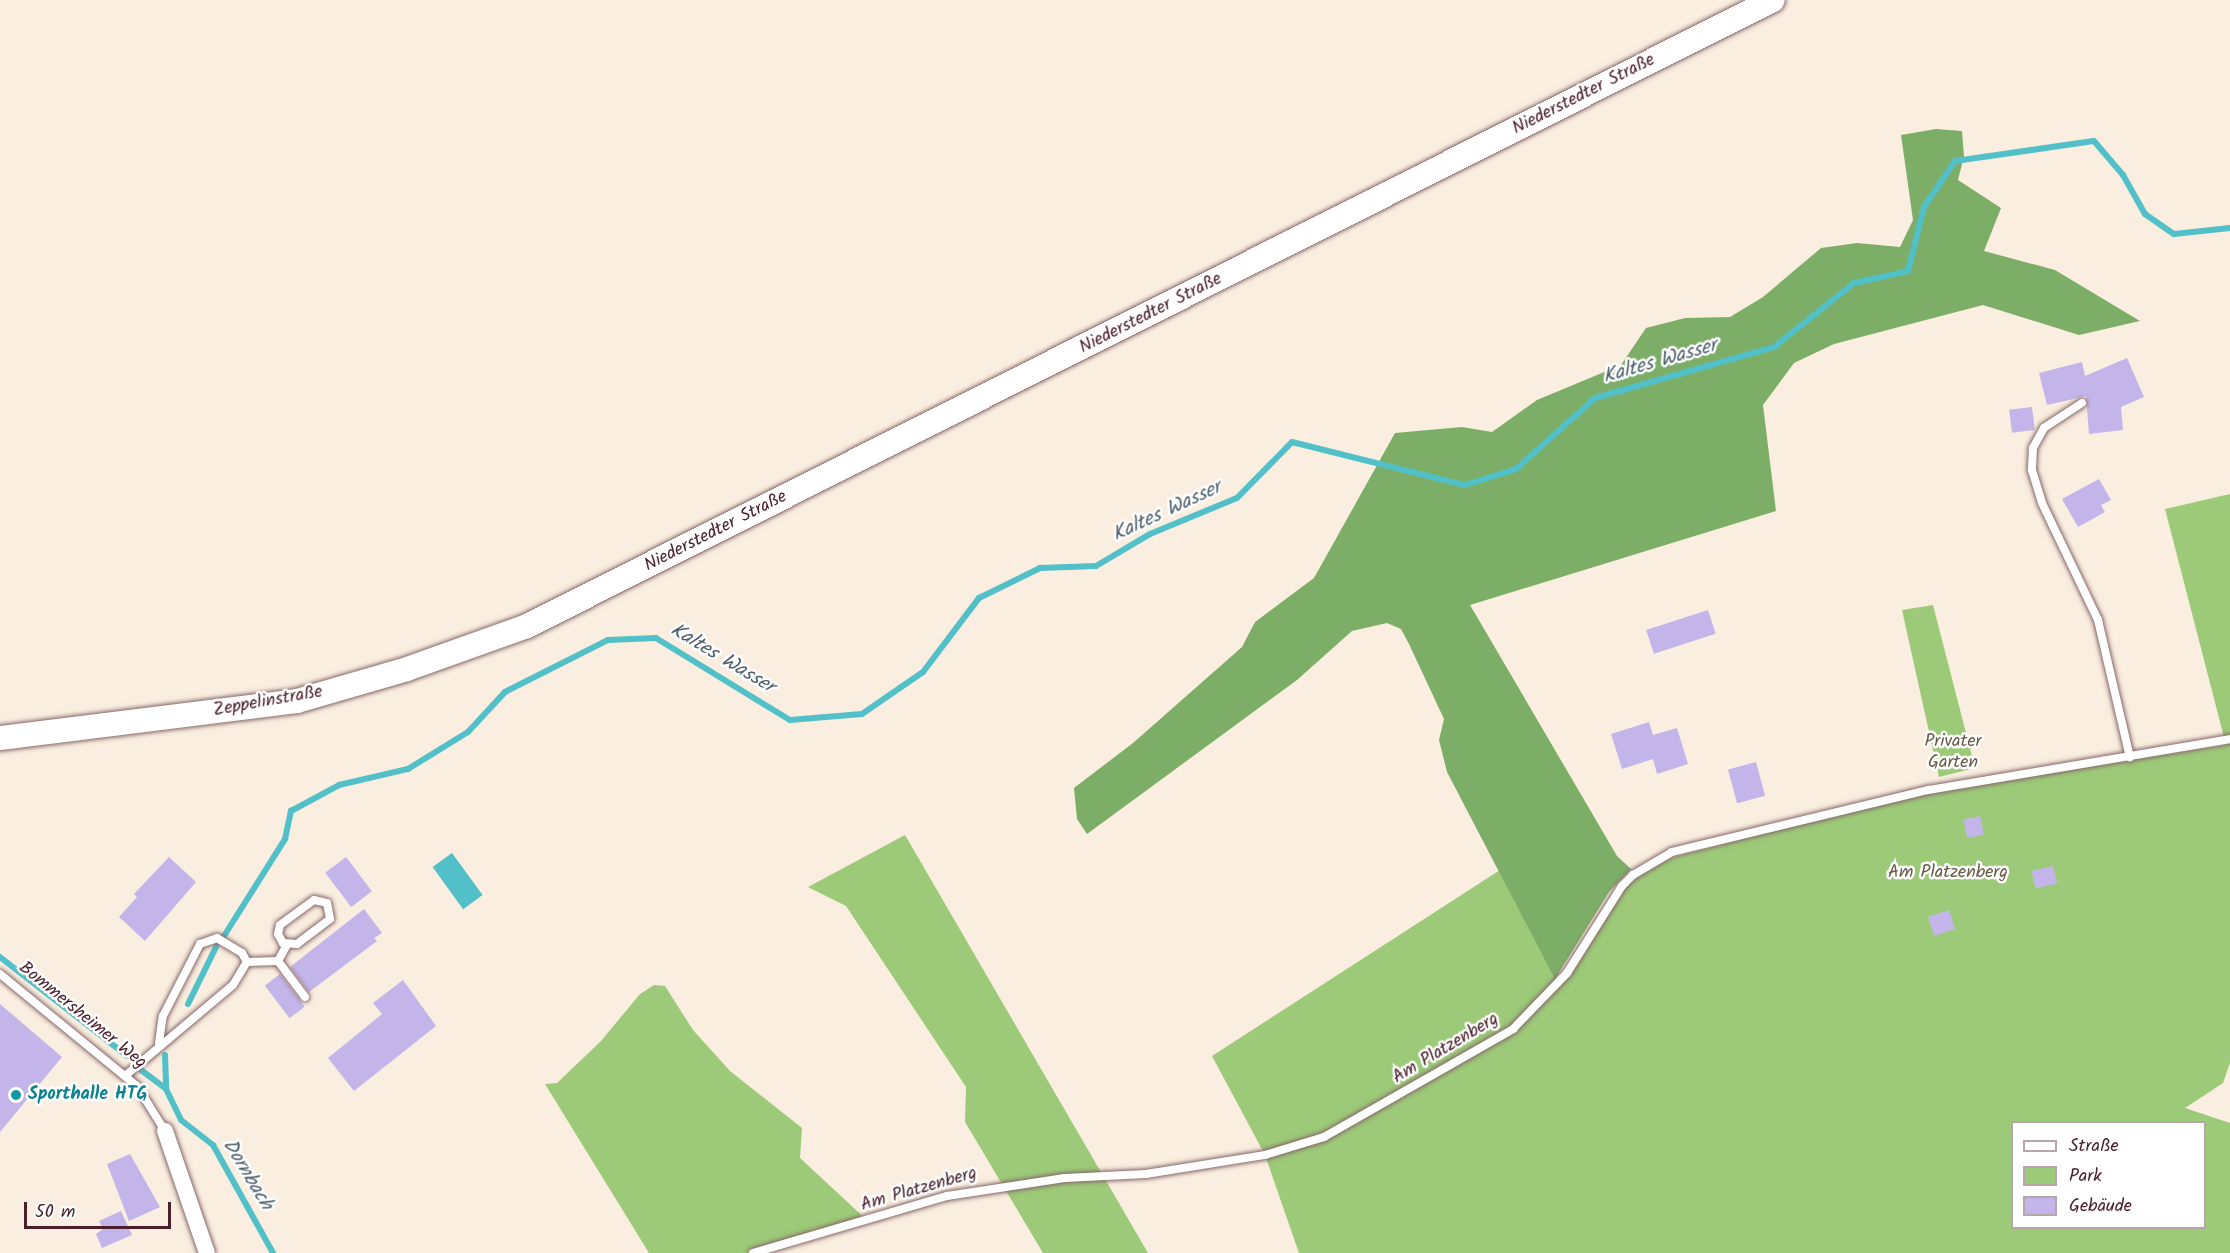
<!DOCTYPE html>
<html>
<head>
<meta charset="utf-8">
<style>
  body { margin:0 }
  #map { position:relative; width:2230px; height:1253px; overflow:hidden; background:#f9eedf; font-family:Kalam,sans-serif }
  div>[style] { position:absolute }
  .green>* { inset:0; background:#9cca78 }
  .forest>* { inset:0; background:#7dae68 }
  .water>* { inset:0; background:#52c0c8; transform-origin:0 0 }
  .stream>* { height:6px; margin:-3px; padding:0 3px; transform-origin:3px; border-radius:3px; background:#52c0c8 }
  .building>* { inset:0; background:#c3b5ea; transform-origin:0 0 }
  .roads { filter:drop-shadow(0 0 2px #87676a) drop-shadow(0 0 2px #87676a) }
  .service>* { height:8px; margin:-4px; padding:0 4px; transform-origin:4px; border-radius:4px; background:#fff }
  .minor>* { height:16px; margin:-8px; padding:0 8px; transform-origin:8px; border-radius:8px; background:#fff }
  .secondary>* { height:24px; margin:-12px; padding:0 12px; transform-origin:12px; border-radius:12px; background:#fff }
  .dots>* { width:16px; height:16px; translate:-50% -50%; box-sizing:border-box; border:3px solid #fff; border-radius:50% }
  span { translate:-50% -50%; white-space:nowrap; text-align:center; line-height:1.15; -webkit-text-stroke:5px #fff; paint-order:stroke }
  .street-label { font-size:18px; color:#4a1f2b }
  .park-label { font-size:18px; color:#675b46 }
  .culture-label { font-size:18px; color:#0d838f; font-weight:700 }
  .left { translate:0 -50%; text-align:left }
  .water-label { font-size:20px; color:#4d5f6a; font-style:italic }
  .legend { position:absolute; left:2011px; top:1121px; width:195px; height:108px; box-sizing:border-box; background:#fff; border:2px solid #b7a5aa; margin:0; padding:8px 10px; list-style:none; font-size:18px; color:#4a1f2b }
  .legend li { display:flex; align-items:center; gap:12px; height:30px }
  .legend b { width:30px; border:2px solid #b7a5aa }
  .scale { position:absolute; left:24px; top:1202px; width:147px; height:27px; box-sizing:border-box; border:3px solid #4a1f2b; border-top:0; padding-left:8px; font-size:18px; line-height:21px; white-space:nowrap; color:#4a1f2b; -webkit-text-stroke:4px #fff; paint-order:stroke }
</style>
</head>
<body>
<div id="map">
  <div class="green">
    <i style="clip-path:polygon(evenodd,2230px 494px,2230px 1063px,2223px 1083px,2185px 1108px,2230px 1123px,2230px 1253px,1299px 1253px,1265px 1155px,1212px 1056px,1500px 870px,1560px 985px,1620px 891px,1641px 873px,1674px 857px,1931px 791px,2226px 745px,2165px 509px,2230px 494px,2012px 1122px,2204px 1122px,2204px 1228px,2012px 1228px,2012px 1122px)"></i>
    <i style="clip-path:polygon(1933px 605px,1975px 768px,1939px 777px,1902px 610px)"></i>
    <i style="clip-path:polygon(905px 835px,1148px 1253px,1043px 1253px,965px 1122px,966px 1087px,846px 906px,808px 887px)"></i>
    <i style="clip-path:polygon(654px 985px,665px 986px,693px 1030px,730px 1071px,802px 1128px,800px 1158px,869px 1222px,767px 1250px,770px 1253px,649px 1253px,545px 1084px,557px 1083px,601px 1041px,640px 994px)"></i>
  </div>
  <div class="forest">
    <i style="clip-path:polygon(1936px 129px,1962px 131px,1964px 156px,1958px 180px,2001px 208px,1984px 251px,2055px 270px,2140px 321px,2079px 335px,1983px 305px,1834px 344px,1794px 363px,1763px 405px,1776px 511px,1470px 605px,1617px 856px,1631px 869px,1609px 892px,1555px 979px,1447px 772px,1439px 740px,1444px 719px,1409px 644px,1401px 629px,1387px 623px,1352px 631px,1297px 680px,1087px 834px,1077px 819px,1074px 788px,1133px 743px,1242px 647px,1255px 622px,1314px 578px,1395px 433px,1462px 427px,1492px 432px,1537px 400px,1621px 365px,1646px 328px,1685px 318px,1730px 317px,1763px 297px,1821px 248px,1857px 243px,1900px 247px,1913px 220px,1901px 135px)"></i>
  </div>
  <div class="water">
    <i style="left:452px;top:853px;width:52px;height:24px;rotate:54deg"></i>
  </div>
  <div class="stream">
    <i style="left:224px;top:936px;width:115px;rotate:-57.8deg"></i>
    <i style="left:285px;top:839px;width:29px;rotate:-78deg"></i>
    <i style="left:291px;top:811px;width:55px;rotate:-28.4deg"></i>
    <i style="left:339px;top:785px;width:71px;rotate:-13.1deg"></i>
    <i style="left:408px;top:769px;width:70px;rotate:-31.7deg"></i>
    <i style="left:468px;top:732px;width:54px;rotate:-47.2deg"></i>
    <i style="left:505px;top:692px;width:115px;rotate:-26.8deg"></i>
    <i style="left:608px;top:640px;width:48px;rotate:-2.4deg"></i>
    <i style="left:656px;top:638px;width:157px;rotate:31.5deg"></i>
    <i style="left:790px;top:720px;width:72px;rotate:-4.8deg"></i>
    <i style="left:862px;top:714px;width:74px;rotate:-34.5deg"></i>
    <i style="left:923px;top:672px;width:93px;rotate:-52.9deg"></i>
    <i style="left:979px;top:598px;width:68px;rotate:-26.2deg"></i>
    <i style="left:1040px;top:568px;width:56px;rotate:-2deg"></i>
    <i style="left:1096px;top:566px;width:63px;rotate:-30.7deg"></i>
    <i style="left:1150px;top:534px;width:94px;rotate:-22.5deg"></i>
    <i style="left:1237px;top:498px;width:78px;rotate:-45.5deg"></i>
    <i style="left:1292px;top:442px;width:178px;rotate:14deg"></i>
    <i style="left:1465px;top:485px;width:53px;rotate:-17.4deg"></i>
    <i style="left:1516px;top:469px;width:106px;rotate:-41.9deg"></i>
    <i style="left:1595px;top:398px;width:186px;rotate:-15.9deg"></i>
    <i style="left:1774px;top:347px;width:102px;rotate:-38.7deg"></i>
    <i style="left:1854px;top:283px;width:55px;rotate:-12.5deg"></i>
    <i style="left:1908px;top:271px;width:66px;rotate:-76deg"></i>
    <i style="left:1924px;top:207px;width:55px;rotate:-56deg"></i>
    <i style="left:1955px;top:161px;width:140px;rotate:-8.2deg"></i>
    <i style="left:2094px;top:141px;width:45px;rotate:49.5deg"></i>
    <i style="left:2123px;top:175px;width:45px;rotate:60.6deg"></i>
    <i style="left:2145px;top:214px;width:35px;rotate:35deg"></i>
    <i style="left:2174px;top:234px;width:56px;rotate:-6.1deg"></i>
    <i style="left:0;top:957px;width:161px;rotate:37.9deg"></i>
    <i style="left:188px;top:1004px;width:64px;rotate:-63.8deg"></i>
    <i style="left:165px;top:1055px;width:34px;rotate:88deg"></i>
    <i style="left:166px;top:1089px;width:34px;rotate:64deg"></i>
    <i style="left:181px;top:1120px;width:41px;rotate:38deg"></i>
    <i style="left:213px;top:1145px;width:124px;rotate:60.9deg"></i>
    <i style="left:141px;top:1070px;width:31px;rotate:37deg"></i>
  </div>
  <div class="building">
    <i style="clip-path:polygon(2127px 358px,2144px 397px,2121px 407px,2123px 430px,2089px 434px,2086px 396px,2047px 405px,2039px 373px,2082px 362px,2085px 376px)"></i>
    <i style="left:2032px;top:407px;width:23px;height:23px;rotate:83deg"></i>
    <i style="clip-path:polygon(2099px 479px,2111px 500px,2101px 505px,2105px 512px,2078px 527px,2062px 499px)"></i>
    <i style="left:1708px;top:610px;width:25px;height:65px;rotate:72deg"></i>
    <i style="clip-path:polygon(1649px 722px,1653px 735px,1677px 728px,1688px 764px,1657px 774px,1653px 759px,1622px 769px,1611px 734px)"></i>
    <i style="left:1756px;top:762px;width:35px;height:29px;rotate:75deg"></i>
    <i style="left:1980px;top:816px;width:19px;height:17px;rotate:78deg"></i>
    <i style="clip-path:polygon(169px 857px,196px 882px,145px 941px,119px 917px,137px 897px,134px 894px)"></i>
    <i style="left:346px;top:857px;width:43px;height:26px;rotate:53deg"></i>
    <i style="left:2053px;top:866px;width:18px;height:22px;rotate:77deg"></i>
    <i style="clip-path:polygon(364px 909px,382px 933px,374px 938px,377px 941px,309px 992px,290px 967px)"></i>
    <i style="left:1949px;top:910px;width:20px;height:22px;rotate:72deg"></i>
    <i style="left:280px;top:974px;width:41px;height:19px;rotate:53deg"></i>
    <i style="clip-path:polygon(403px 980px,436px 1026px,354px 1091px,328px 1058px,382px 1014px,373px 1003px)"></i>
    <i style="clip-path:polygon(0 1004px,62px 1057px,0 1132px)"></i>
    <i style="clip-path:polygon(130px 1154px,160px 1207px,129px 1221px,107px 1164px)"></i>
    <i style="clip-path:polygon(121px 1211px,132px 1235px,102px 1248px,96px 1234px,103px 1229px,99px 1221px)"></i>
  </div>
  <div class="roads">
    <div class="service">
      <i style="left:2082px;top:403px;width:45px;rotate:146.7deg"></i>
      <i style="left:2044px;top:428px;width:23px;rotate:119deg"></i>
      <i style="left:2033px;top:448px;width:22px;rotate:93deg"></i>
      <i style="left:2032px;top:470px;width:34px;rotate:73deg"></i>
      <i style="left:2042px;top:503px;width:130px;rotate:64.4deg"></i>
      <i style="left:2098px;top:620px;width:141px;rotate:76.9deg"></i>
      <i style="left:314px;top:900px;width:13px;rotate:13deg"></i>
      <i style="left:327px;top:903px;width:16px;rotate:79deg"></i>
      <i style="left:330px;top:919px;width:41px;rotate:142.9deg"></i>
      <i style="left:297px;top:944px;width:14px;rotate:-176deg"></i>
      <i style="left:283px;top:943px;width:10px;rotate:-119deg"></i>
      <i style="left:278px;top:934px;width:9px;rotate:-77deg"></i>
      <i style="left:280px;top:925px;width:42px;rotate:-36.3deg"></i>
      <i style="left:278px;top:961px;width:18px;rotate:-61deg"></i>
      <i style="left:0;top:974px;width:177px;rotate:39.3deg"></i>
      <i style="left:137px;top:1086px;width:53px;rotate:58.1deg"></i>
      <i style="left:159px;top:1043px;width:27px;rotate:-82deg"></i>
      <i style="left:163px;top:1016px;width:81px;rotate:-62.8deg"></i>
      <i style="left:200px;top:944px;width:18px;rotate:-19deg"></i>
      <i style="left:217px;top:938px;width:29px;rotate:31deg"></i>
      <i style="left:242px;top:953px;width:10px;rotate:61deg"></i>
      <i style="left:126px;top:1075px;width:140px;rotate:-40.1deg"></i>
      <i style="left:233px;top:985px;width:27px;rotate:-59deg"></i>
      <i style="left:247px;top:962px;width:31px;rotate:-2deg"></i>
      <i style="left:278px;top:961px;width:45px;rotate:53.1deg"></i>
      <i style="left:753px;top:1253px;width:202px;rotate:-16.4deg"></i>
      <i style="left:947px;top:1196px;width:119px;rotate:-8.7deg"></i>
      <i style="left:1065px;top:1178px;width:81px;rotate:-2.8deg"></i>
      <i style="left:1146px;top:1174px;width:121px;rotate:-9.1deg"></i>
      <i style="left:1265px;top:1155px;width:62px;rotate:-17deg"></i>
      <i style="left:1324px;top:1137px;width:218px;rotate:-29.7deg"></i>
      <i style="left:1513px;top:1029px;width:78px;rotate:-46deg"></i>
      <i style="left:1567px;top:973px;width:103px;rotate:-57.7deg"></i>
      <i style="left:1622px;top:886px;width:16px;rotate:-45deg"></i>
      <i style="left:1633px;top:875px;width:45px;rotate:-30.5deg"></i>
      <i style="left:1672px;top:852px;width:264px;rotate:-13.6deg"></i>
      <i style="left:1929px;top:790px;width:305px;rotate:-9.6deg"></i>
    </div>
    <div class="minor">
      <i style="left:165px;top:1131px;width:129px;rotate:71deg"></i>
    </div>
    <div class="secondary">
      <i style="left:0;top:738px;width:299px;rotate:-7.1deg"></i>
      <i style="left:297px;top:701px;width:115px;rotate:-16.2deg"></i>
      <i style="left:407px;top:669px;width:127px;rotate:-19.7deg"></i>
      <i style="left:527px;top:626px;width:1394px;rotate:-26.68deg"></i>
    </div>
  </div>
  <div class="dots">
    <i style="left:16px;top:1095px;background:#0f9aa8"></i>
  </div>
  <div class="street-label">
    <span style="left:1584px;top:95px;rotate:-27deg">Niederstedter Straße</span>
    <span style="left:1151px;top:314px;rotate:-27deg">Niederstedter Straße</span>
    <span style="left:716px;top:532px;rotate:-27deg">Niederstedter Straße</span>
    <span style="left:268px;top:702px;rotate:-10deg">Zeppelinstraße</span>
    <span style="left:82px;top:1016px;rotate:39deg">Bommersheimer Weg</span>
    <span style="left:1446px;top:1049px;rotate:-31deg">Am Platzenberg</span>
    <span style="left:919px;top:1190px;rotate:-16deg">Am Platzenberg</span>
  </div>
  <div class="park-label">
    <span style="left:1953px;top:753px">Privater<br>Garten</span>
    <span style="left:1948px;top:873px">Am Platzenberg</span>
  </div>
  <div class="culture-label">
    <span class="left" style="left:28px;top:1095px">Sporthalle HTG</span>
  </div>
  <div class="water-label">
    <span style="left:1660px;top:362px;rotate:-16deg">Kaltes Wasser</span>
    <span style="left:1167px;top:512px;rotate:-25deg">Kaltes Wasser</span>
    <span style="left:722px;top:659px;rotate:31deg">Kaltes Wasser</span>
    <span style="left:247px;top:1175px;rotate:59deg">Dornbach</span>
  </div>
  <ul class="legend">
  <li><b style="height:8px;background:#fff"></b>Straße</li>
  <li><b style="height:16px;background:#9cca78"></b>Park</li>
  <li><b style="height:16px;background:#c3b5ea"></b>Gebäude</li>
  </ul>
  <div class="scale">50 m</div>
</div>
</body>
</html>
